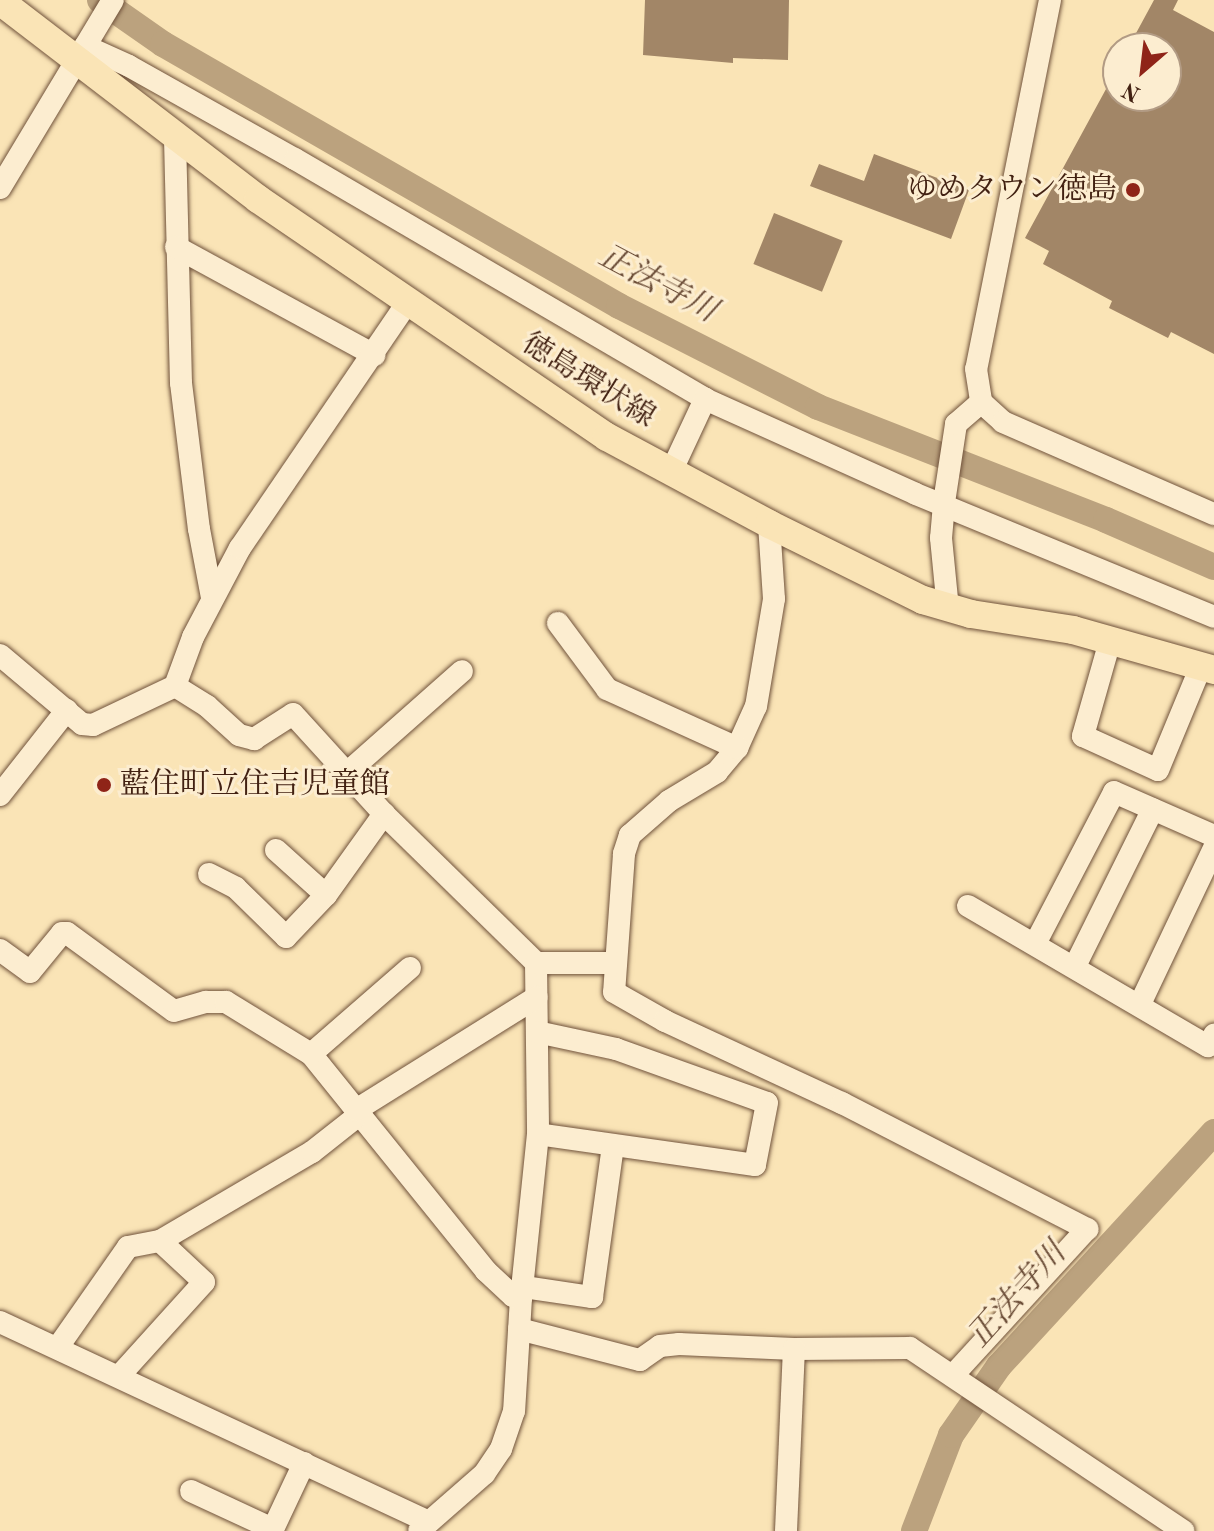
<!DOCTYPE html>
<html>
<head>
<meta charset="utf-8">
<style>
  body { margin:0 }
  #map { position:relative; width:1214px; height:1531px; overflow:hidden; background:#fae4b6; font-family:"Old Standard TT","Noto Serif JP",serif }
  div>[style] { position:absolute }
  .river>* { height:26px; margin:-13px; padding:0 13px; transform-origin:13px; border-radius:13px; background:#bba27e }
  .building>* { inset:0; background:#a28667; transform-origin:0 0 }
  .roads { filter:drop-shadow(0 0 2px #70523b) drop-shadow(0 0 2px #70523b) }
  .minor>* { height:22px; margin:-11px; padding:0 11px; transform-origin:11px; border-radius:11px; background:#fcedd0 }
  .major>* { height:28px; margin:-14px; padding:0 14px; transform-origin:14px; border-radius:14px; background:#fae4b6 }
  .dots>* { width:22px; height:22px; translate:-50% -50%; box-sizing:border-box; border:4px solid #fcedd0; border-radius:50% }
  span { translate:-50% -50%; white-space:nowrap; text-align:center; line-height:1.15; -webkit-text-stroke:6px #fcedd0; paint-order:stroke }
  .poi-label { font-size:30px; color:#422112 }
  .right { translate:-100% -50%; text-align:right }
  .left { translate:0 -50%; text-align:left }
  .street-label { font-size:30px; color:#422112 }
  .water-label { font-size:32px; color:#6c4e38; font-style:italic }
  .north { position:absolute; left:1102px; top:32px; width:80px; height:80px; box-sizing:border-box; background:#fcedd0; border:2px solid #b29b84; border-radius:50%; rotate:208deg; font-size:22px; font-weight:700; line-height:32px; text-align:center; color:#422112 }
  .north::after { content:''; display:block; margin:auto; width:28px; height:36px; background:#8f2418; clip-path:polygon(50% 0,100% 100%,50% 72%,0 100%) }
</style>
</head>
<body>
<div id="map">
  <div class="river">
    <i style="left:100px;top:0;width:77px;rotate:34.9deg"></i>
    <i style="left:163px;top:44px;width:526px;rotate:29.88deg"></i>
    <i style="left:619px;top:306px;width:223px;rotate:26.9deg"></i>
    <i style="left:818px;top:407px;width:309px;rotate:21.4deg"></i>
    <i style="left:1106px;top:520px;width:118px;rotate:23.5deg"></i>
    <i style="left:914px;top:1531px;width:103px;rotate:-68.9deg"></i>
    <i style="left:951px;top:1435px;width:84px;rotate:-55.2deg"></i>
    <i style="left:999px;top:1366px;width:318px;rotate:-47.4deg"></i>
  </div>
  <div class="building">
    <i style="clip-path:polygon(645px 0,789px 0,788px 60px,733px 58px,733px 63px,643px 55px)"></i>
    <i style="clip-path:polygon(1154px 0,1178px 0,1173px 10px,1214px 32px,1214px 354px,1171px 332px,1168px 338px,1109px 308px,1112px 301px,1043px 264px,1049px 251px,1025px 238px,1118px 67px,1118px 96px,1166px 96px,1166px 48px,1128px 48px)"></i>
    <i style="clip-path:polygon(874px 154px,969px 190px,951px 239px,810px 186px,819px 164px,864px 181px)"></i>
    <i style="left:774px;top:213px;width:74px;height:55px;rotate:22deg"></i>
  </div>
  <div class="roads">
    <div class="minor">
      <i style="left:1050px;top:0;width:376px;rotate:101.3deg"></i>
      <i style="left:976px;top:369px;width:33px;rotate:81deg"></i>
      <i style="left:981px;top:402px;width:30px;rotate:42deg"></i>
      <i style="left:1003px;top:422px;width:230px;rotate:23.6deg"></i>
      <i style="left:85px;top:46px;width:48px;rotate:24.4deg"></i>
      <i style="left:129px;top:66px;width:190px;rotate:29.3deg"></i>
      <i style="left:295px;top:159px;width:475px;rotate:30.3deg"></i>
      <i style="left:705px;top:399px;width:231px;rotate:24.2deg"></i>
      <i style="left:916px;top:494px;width:322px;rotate:22.4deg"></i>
      <i style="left:175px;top:138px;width:245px;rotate:88.6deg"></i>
      <i style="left:181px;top:383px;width:147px;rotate:83deg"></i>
      <i style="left:199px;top:529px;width:70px;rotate:79.3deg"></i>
      <i style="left:0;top:188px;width:219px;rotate:-59deg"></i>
      <i style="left:176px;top:247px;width:226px;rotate:28.6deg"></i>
      <i style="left:671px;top:472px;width:81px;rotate:-65deg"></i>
      <i style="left:945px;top:496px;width:73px;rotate:-81.3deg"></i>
      <i style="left:956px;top:424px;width:33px;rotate:-41deg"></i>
      <i style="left:944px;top:504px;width:34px;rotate:95deg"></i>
      <i style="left:941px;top:538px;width:71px;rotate:84.4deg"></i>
      <i style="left:769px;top:524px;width:75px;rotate:86.2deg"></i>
      <i style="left:774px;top:599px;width:109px;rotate:99.5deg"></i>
      <i style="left:756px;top:706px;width:46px;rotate:114.3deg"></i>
      <i style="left:737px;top:748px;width:31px;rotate:130deg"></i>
      <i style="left:717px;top:772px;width:56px;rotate:148.9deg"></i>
      <i style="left:669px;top:801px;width:52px;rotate:138.9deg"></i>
      <i style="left:630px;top:835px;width:20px;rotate:108deg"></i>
      <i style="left:624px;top:854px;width:138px;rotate:94.1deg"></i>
      <i style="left:614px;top:992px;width:59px;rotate:29.6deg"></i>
      <i style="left:665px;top:1021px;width:195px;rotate:24.9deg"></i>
      <i style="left:842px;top:1103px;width:276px;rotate:27.2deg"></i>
      <i style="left:1087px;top:1229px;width:198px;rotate:132.5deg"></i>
      <i style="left:558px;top:623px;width:82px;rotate:53.4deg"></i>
      <i style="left:607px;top:689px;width:143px;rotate:24.4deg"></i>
      <i style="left:1110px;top:641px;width:99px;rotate:105.9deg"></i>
      <i style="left:1083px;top:736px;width:82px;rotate:24.4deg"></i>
      <i style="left:1158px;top:770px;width:113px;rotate:-67.5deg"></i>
      <i style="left:0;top:655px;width:107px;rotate:40.1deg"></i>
      <i style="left:82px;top:724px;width:11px;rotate:5deg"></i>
      <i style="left:93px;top:725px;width:91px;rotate:-25.4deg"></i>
      <i style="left:175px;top:686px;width:52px;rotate:-69.8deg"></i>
      <i style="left:193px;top:637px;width:101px;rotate:-62.2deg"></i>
      <i style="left:240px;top:548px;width:297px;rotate:-55.7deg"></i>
      <i style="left:175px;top:686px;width:38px;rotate:32deg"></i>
      <i style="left:207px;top:706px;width:43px;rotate:42.2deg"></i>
      <i style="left:239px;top:735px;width:16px;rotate:15deg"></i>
      <i style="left:254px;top:739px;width:46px;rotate:-32.7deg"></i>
      <i style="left:293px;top:714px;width:135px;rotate:47.7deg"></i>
      <i style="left:384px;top:814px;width:213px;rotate:44.4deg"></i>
      <i style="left:536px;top:963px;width:171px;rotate:89.3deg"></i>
      <i style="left:538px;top:1134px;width:165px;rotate:95.9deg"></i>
      <i style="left:521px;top:1298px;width:113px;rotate:93.5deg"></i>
      <i style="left:514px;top:1411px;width:40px;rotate:108.9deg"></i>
      <i style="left:501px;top:1449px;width:30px;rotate:124deg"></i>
      <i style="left:484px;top:1474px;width:86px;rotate:138.8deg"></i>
      <i style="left:348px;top:772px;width:152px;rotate:-41.5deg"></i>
      <i style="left:0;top:795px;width:108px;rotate:-51.8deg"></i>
      <i style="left:276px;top:850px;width:67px;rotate:42deg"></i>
      <i style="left:209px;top:874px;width:30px;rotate:27deg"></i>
      <i style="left:236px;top:888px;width:70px;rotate:44.4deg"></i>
      <i style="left:286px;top:937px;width:58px;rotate:-46.4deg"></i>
      <i style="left:326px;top:895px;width:100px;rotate:-54.4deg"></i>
      <i style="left:968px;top:906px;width:278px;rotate:30.3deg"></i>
      <i style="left:1208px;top:1046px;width:13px;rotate:-61deg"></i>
      <i style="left:1035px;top:944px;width:171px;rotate:-62.5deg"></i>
      <i style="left:1114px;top:792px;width:109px;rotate:23.7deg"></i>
      <i style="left:0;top:950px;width:37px;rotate:36deg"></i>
      <i style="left:30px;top:972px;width:50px;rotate:-50.6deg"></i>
      <i style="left:62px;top:933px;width:5px"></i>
      <i style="left:67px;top:933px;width:132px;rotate:36.1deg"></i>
      <i style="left:174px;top:1011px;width:33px;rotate:-16deg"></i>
      <i style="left:206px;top:1002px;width:20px"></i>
      <i style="left:226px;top:1002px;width:100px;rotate:31.5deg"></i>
      <i style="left:311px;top:1054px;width:279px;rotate:51.1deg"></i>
      <i style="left:486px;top:1271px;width:37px;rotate:43deg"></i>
      <i style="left:513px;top:1296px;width:8px;rotate:14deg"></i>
      <i style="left:536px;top:963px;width:80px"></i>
      <i style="left:1075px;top:966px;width:175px;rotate:-63.6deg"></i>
      <i style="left:1140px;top:1004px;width:173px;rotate:-64.6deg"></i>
      <i style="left:537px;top:1032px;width:81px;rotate:12.1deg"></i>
      <i style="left:616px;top:1049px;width:160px;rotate:19.7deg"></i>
      <i style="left:767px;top:1103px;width:63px;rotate:101deg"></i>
      <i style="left:755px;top:1165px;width:219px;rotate:-171.9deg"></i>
      <i style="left:311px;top:1054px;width:131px;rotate:-41deg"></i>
      <i style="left:524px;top:1287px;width:69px;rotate:8.4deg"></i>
      <i style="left:592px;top:1297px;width:153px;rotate:-82.1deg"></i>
      <i style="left:0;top:1322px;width:472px;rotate:25deg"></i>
      <i style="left:519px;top:1329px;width:125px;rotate:14.4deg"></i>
      <i style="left:640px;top:1360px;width:24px;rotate:-35deg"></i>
      <i style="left:660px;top:1346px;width:19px;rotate:-6deg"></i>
      <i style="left:679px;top:1344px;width:115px;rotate:2.5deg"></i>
      <i style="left:794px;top:1349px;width:116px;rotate:-0.5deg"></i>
      <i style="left:910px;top:1348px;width:329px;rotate:33.8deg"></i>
      <i style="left:58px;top:1347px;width:122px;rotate:-55deg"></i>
      <i style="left:128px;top:1247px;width:33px;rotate:-11deg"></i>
      <i style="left:160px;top:1241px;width:176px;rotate:-30.4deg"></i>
      <i style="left:312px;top:1152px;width:53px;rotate:-38.2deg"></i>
      <i style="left:354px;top:1119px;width:9px;rotate:-77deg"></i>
      <i style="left:356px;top:1110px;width:213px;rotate:-32deg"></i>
      <i style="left:120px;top:1375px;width:125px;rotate:-47.9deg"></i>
      <i style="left:204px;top:1282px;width:60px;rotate:-137deg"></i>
      <i style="left:191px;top:1491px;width:90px;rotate:24.9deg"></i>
      <i style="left:273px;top:1529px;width:73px;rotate:-64.8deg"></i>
      <i style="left:786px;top:1531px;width:182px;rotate:-87.5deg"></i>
    </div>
    <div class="major">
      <i style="left:0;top:1px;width:325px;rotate:37.5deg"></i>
      <i style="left:258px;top:199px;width:422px;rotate:34.3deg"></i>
      <i style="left:607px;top:437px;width:184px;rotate:28.2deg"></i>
      <i style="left:769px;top:524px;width:172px;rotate:26.3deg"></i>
      <i style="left:923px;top:600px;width:50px;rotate:16.3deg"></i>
      <i style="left:971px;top:614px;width:103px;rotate:8.9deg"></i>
      <i style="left:1073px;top:630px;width:147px;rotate:15.8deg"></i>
    </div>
  </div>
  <div class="dots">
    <i style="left:1133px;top:190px;background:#8f2418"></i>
    <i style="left:104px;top:785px;background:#8f2418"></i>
  </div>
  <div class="poi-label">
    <span class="right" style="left:1117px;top:190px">ゆめタウン徳島</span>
    <span class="left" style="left:120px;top:785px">藍住町立住吉児童館</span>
  </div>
  <div class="street-label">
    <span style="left:588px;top:381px;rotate:32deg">徳島環状線</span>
  </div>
  <div class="water-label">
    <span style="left:657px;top:285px;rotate:28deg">正法寺川</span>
    <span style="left:1018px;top:1296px;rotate:-48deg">正法寺川</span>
  </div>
  <div class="north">N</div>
</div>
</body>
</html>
